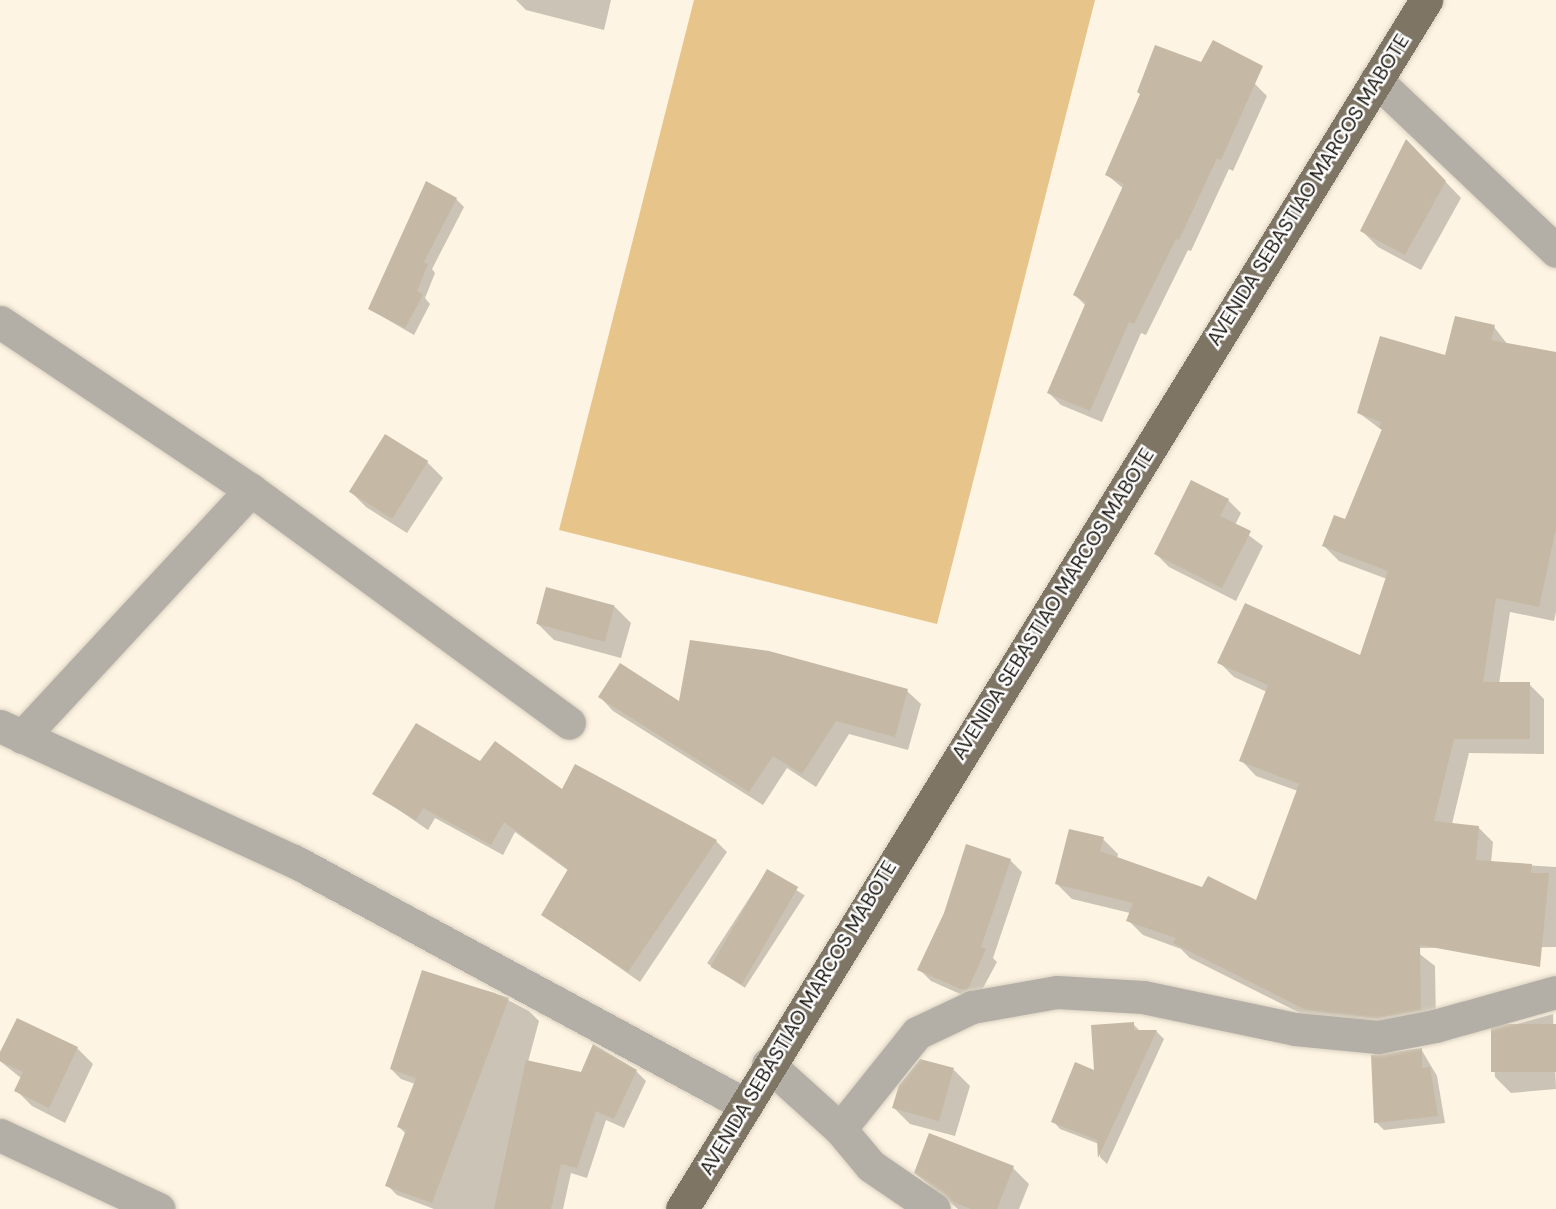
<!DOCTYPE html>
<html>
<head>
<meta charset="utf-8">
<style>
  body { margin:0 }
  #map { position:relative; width:1556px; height:1209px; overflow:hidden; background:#fef4e3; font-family:"DM Sans",sans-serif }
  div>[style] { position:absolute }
  .green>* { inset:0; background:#e7c489 }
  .shadow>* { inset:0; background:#0003; transform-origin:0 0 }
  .building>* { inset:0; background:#c5b9a5; transform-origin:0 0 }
  .roads { filter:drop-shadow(0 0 2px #d9d0c1) drop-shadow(0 0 2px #d9d0c1) }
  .minor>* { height:33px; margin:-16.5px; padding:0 16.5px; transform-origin:16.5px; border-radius:16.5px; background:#b4afa6 }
  .major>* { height:33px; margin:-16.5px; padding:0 16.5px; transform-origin:16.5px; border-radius:16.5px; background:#7e7565 }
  span { translate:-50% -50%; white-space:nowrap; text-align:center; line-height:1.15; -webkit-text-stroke:5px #fff; paint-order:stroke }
  .street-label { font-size:20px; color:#18140d }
</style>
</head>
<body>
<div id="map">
  <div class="green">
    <i style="clip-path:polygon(694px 0,1095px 0,937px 624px,559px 530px)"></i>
  </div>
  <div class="shadow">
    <i style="clip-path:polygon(516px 0,611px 0,604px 30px,526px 10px)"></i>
    <i style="clip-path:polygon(1255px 84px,1267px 96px,1233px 171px,1229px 169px,1191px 251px,1188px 250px,1146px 335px,1141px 333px,1102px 422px,1061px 405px,1049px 393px,1086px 306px,1075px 295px,1124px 189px,1107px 175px)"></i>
    <i style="clip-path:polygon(1422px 157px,1461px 198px,1421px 270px,1378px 247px,1362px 231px)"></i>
    <i style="clip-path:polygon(456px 199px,464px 207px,432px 269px,435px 273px,425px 298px,430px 304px,414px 335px,369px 309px)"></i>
    <i style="clip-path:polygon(1494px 327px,1508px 345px,1556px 354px,1556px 612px,1554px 621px,1510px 612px,1499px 684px,1529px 684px,1544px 699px,1544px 754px,1469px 753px,1452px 824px,1478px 827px,1493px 842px,1491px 863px,1556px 867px,1556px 947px,1412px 948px,1435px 966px,1436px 1024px,1322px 1024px,1190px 958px,1181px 949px,1143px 935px,1128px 920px,1130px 913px,1072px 899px,1057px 884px,1103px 839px,1118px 854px,1117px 859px,1203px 889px,1257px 902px,1298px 791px,1256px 776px,1241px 760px,1267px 692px,1234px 677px,1219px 662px,1361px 657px,1387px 579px,1339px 561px,1324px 546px,1346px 521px,1383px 431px,1359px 413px)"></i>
    <i style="clip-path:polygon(427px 462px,443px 478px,407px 533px,366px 507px,350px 491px)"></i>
    <i style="clip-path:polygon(1228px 500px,1241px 513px,1235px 525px,1263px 546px,1236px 601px,1169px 567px,1156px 554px)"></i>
    <i style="clip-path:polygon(615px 607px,631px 623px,621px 658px,554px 640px,538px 624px)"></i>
    <i style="clip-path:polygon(907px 691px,921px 704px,908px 750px,849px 734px,816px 787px,787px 768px,763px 805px,613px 711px,600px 697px,680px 704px)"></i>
    <i style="clip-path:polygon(480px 763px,716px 841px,727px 852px,640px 982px,543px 914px,569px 871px,515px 832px,503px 855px,435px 818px,428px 830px,374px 793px)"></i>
    <i style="clip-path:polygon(1010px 860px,1022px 872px,993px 958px,997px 962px,976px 1001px,931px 981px,919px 969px)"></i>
    <i style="left:767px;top:871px;width:45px;height:110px;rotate:33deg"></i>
    <i style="clip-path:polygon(423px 972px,495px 993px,529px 1011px,539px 1021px,528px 1062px,582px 1074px,636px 1071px,646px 1081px,624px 1128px,606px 1120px,587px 1178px,571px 1173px,563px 1209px,434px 1209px,397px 1195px,387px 1185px,406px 1134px,399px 1127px,415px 1084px,401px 1079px,391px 1069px)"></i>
    <i style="clip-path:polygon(1553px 1014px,1556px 1089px,1511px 1093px,1495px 1077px,1492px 1031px)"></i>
    <i style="clip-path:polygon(1133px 1024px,1141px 1032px,1156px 1031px,1164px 1039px,1107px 1164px,1100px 1157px,1099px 1144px,1060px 1129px,1053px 1121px)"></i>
    <i style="clip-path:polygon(77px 1048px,93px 1064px,65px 1123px,32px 1106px,16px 1090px,21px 1078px,0 1061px,0 1055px)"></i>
    <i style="clip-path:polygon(1421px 1049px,1437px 1076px,1445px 1123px,1384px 1130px,1376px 1122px)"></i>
    <i style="clip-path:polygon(954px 1070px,970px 1086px,955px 1136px,910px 1124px,894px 1108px)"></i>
    <i style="clip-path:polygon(930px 1135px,1013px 1168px,1029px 1184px,1019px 1209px,958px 1209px,932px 1188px,916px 1172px)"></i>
  </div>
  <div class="building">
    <i style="clip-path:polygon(1213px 40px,1263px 66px,1221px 160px,1217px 158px,1179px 240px,1176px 239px,1134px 324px,1129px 322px,1090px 411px,1047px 393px,1086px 302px,1073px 295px,1124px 184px,1105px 175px,1140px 94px,1137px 92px,1155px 45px,1201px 62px)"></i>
    <i style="clip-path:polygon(1406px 139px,1446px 181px,1405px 255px,1360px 231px)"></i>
    <i style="clip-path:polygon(426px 181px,457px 198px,424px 262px,428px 264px,417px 291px,423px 295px,405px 328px,368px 309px)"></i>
    <i style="clip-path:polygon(1455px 316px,1495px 325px,1491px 340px,1556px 352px,1556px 529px,1539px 607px,1496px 598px,1483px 682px,1530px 682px,1530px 739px,1454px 739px,1434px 821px,1479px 826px,1476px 860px,1532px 864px,1531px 873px,1549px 873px,1540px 967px,1420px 945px,1421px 1010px,1377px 1018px,1306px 1010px,1173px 943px,1176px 938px,1126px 921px,1133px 903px,1055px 884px,1069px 829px,1104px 837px,1100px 851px,1202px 887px,1208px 876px,1256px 900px,1299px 784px,1239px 761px,1268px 685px,1217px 663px,1245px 603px,1360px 655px,1388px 571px,1322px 546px,1334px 515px,1345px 519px,1382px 429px,1379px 428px,1381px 422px,1357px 413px,1380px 336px,1445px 355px)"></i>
    <i style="left:385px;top:434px;width:51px;height:68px;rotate:32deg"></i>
    <i style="clip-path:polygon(1191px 480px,1229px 499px,1220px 516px,1251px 531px,1222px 588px,1154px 554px)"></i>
    <i style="left:546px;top:587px;width:71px;height:38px;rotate:15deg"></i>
    <i style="clip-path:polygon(690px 640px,769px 651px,908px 689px,895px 737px,836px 721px,802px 774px,773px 756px,749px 792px,598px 697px,620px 663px,679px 701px)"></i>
    <i style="clip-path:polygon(416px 723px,480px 761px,495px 741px,562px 789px,575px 764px,717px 840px,628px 972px,541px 915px,568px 869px,504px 822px,491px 845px,423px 808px,416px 820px,372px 794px)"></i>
    <i style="clip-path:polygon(966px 844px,1011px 859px,981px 947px,986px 949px,968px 989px,963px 990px,917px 970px,944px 913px)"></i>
    <i style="left:767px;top:869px;width:36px;height:113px;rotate:30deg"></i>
    <i style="clip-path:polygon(422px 970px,509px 998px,432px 1203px,385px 1186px,406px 1130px,397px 1127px,416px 1078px,390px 1069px)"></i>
    <i style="clip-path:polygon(17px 1018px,78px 1047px,49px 1108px,14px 1091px,23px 1072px,0 1061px,0 1052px)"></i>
    <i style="clip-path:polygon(1134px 1022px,1134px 1030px,1157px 1030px,1098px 1158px,1097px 1140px,1051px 1122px,1075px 1062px,1094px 1070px,1091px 1025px)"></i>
    <i style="left:1556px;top:1024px;width:48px;height:65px;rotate:90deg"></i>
    <i style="clip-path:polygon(593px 1044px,637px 1070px,614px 1119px,596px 1111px,577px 1168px,561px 1164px,551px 1209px,494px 1209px,526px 1060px,581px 1072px)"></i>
    <i style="clip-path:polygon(1422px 1048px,1422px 1068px,1430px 1067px,1438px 1116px,1374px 1123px,1371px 1055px)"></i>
    <i style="clip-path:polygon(920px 1059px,954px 1068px,939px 1121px,892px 1108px,899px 1085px)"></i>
    <i style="clip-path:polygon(929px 1133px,1014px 1166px,997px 1209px,971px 1209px,951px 1201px,914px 1173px)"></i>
  </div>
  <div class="roads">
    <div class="minor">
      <i style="left:1376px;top:80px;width:248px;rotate:43.5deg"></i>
      <i style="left:0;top:322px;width:302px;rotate:33.8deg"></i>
      <i style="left:251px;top:490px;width:394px;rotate:36.2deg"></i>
      <i style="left:0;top:726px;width:324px;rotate:24.7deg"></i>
      <i style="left:294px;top:861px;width:514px;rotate:28.36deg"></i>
      <i style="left:22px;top:737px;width:337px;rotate:-47.2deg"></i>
      <i style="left:768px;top:1064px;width:97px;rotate:42.1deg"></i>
      <i style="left:840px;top:1129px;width:48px;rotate:50deg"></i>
      <i style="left:871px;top:1166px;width:76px;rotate:34.3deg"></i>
      <i style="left:840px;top:1129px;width:123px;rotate:-51.3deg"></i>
      <i style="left:917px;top:1033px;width:61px;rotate:-25.3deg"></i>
      <i style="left:972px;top:1007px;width:86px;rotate:-10deg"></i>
      <i style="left:1057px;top:992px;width:86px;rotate:3.3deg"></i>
      <i style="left:1143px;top:997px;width:155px;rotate:11.9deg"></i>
      <i style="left:1295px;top:1029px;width:83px;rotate:5.5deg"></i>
      <i style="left:1378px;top:1037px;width:58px;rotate:-10.9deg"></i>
      <i style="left:1435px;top:1026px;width:126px;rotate:-15.7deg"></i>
      <i style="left:0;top:1135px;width:175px;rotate:25deg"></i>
    </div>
    <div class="major">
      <i style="left:682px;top:1209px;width:1420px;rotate:-58.39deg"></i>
    </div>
  </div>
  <div class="street-label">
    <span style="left:1308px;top:190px;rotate:-58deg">AVENIDA SEBASTIAO MARCOS MABOTE</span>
    <span style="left:1053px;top:604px;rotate:-58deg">AVENIDA SEBASTIAO MARCOS MABOTE</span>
    <span style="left:798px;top:1018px;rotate:-59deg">AVENIDA SEBASTIAO MARCOS MABOTE</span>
  </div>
</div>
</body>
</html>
